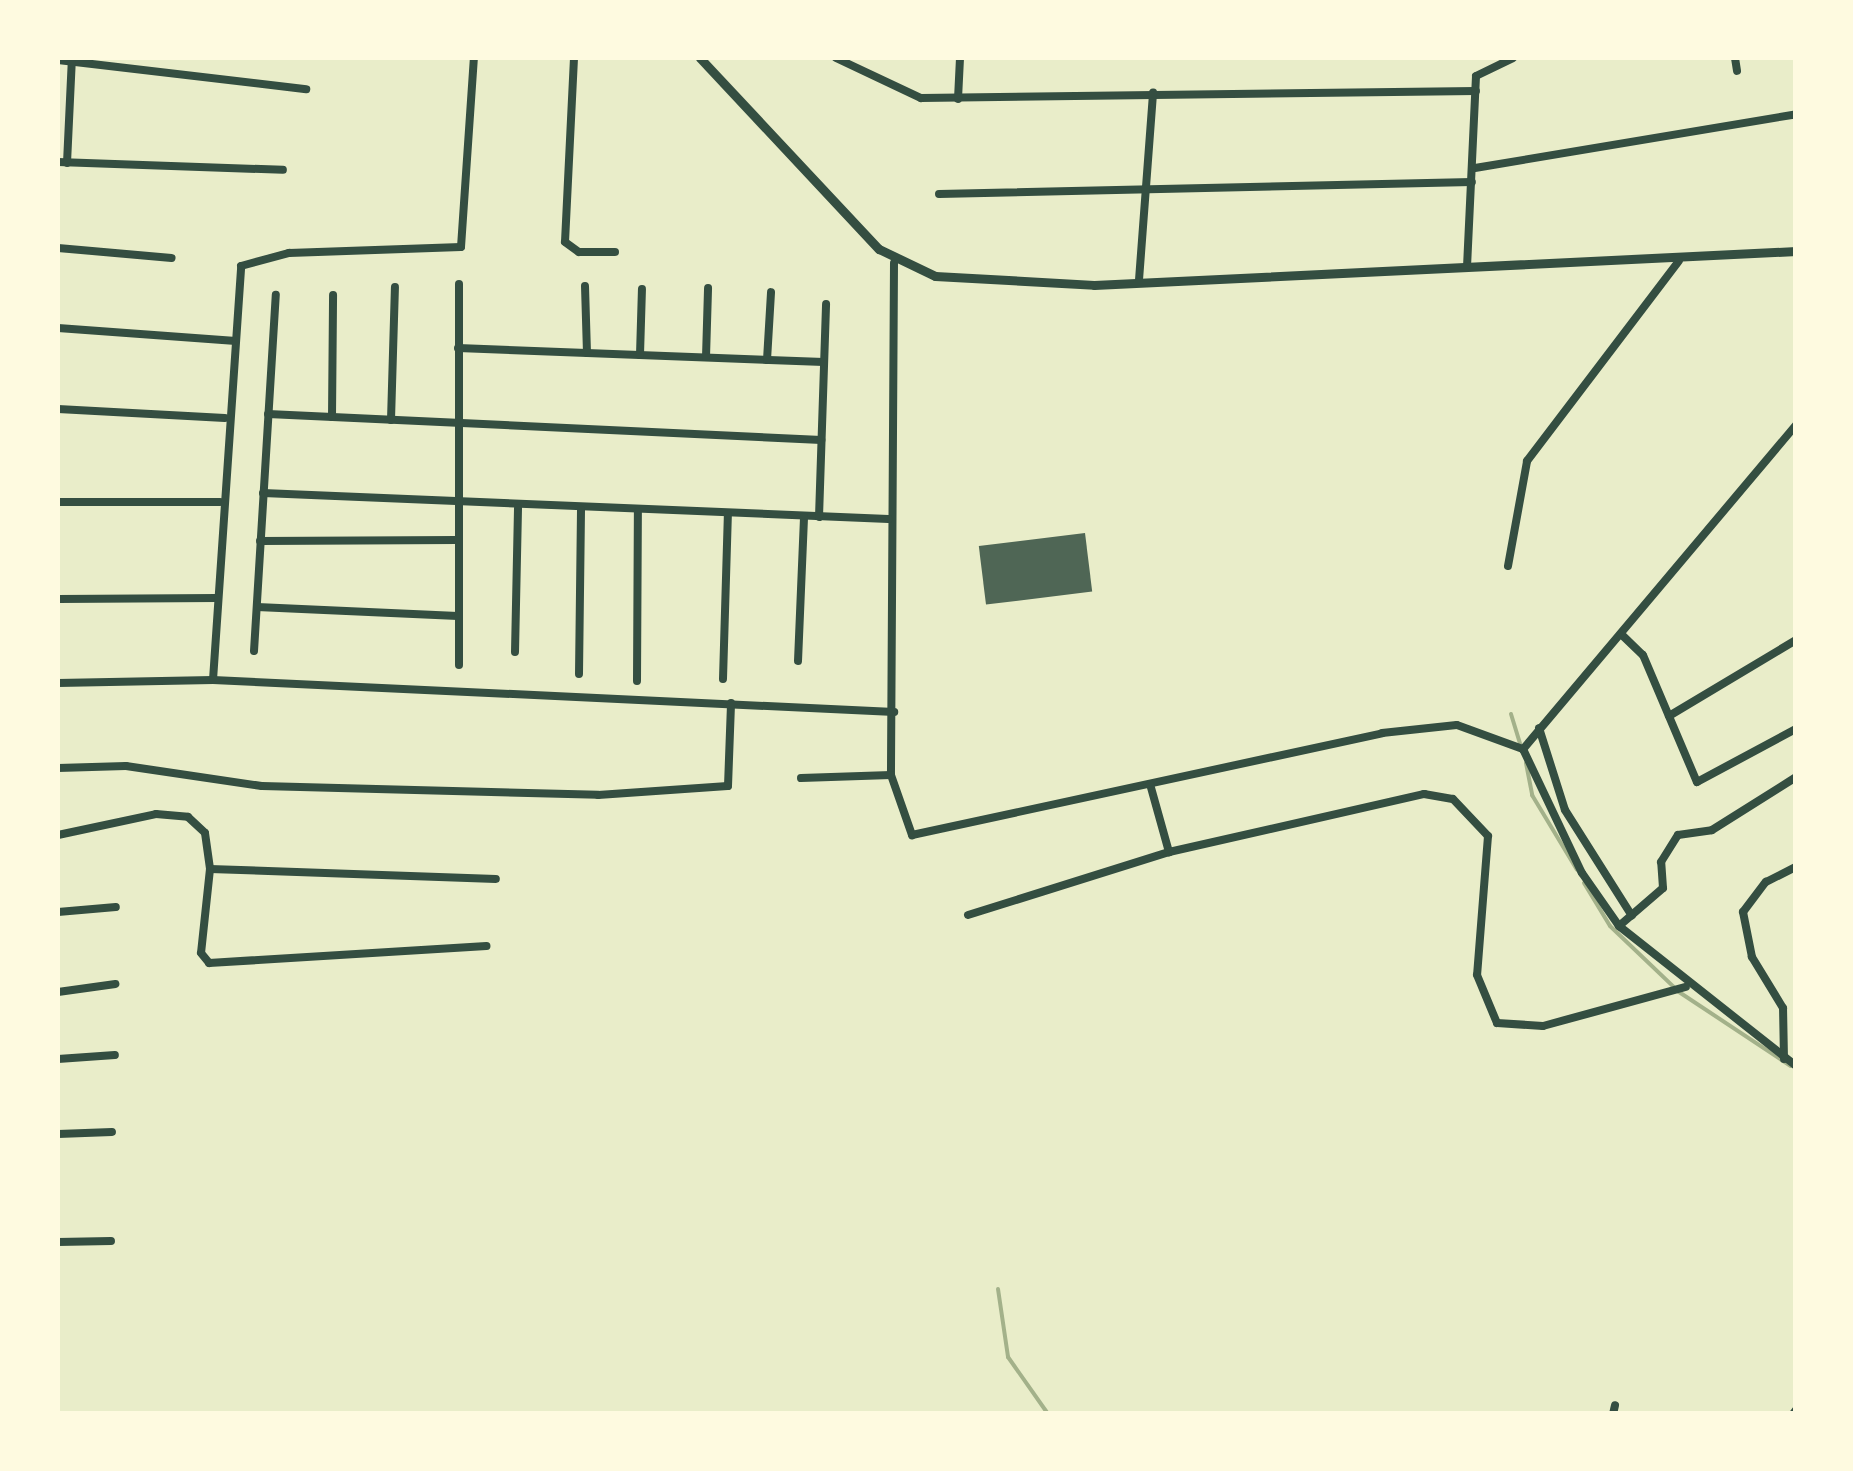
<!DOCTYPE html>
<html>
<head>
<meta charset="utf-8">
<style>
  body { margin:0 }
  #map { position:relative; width:1853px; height:1471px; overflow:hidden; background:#e9edc9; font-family:Jost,sans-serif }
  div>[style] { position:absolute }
  .stream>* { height:4px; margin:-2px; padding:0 2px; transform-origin:2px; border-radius:2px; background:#a3b18a }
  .building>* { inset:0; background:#4f6655; transform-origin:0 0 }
  .minor>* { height:8px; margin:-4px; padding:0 4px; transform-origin:4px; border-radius:4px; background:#344e41 }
  .tertiary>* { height:9px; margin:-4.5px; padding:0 4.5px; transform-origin:4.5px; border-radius:4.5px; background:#344e41 }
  span { translate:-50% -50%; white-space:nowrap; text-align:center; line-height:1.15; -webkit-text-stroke:8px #fefae0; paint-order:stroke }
  .frame { position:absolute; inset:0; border:60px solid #fefae0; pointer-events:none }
</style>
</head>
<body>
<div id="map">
  <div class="stream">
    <i style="left:1511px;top:714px;width:37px;rotate:73deg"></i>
    <i style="left:1526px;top:763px;width:33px;rotate:79deg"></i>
    <i style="left:1532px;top:795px;width:87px;rotate:59deg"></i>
    <i style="left:1584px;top:883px;width:50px;rotate:58.8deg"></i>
    <i style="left:1610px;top:926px;width:95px;rotate:43.7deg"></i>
    <i style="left:1679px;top:992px;width:134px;rotate:33.5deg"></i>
    <i style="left:998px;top:1289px;width:69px;rotate:81.6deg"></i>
    <i style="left:1008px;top:1357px;width:70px;rotate:54.9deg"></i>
  </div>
  <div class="building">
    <i style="left:1085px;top:533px;width:59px;height:107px;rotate:83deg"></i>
  </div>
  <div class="minor">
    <i style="left:574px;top:58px;width:184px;rotate:92.8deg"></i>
    <i style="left:565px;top:242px;width:17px;rotate:36deg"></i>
    <i style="left:579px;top:252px;width:36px"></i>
    <i style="left:836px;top:58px;width:94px;rotate:25.2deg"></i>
    <i style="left:921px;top:98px;width:555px;rotate:-0.72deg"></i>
    <i style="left:1735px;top:58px;width:13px;rotate:81deg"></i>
    <i style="left:58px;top:60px;width:250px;rotate:6.7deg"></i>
    <i style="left:958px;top:99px;width:41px;rotate:-87.2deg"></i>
    <i style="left:58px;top:162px;width:225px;rotate:2deg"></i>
    <i style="left:67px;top:163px;width:105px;rotate:-87.3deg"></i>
    <i style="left:1475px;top:168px;width:326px;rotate:-9.5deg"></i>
    <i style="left:939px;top:194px;width:533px;rotate:-1.29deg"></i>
    <i style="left:58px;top:248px;width:114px;rotate:5deg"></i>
    <i style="left:894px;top:263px;width:512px;rotate:90.34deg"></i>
    <i style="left:891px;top:775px;width:64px;rotate:70.7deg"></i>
    <i style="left:912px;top:835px;width:481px;rotate:-12.2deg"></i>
    <i style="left:1382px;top:733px;width:75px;rotate:-6.1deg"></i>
    <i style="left:1457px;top:725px;width:70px;rotate:20deg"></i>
    <i style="left:1467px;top:267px;width:191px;rotate:-87.3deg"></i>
    <i style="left:1476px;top:76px;width:41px;rotate:-25.9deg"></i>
    <i style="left:1139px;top:280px;width:188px;rotate:-85.7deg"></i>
    <i style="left:585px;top:286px;width:67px;rotate:88.3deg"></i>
    <i style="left:58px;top:328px;width:175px;rotate:4.2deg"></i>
    <i style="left:458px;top:348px;width:366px;rotate:2.2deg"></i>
    <i style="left:640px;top:355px;width:66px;rotate:-88.3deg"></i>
    <i style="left:706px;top:357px;width:69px;rotate:-88.3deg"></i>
    <i style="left:767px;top:360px;width:68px;rotate:-86.6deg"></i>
    <i style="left:58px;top:409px;width:167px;rotate:3.1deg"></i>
    <i style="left:268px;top:414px;width:554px;rotate:2.69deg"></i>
    <i style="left:332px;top:417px;width:122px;rotate:-89.5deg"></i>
    <i style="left:391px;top:420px;width:133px;rotate:-88.3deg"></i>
    <i style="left:1796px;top:425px;width:424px;rotate:130.1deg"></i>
    <i style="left:1523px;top:749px;width:137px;rotate:64.6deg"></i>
    <i style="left:1582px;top:873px;width:65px;rotate:55.1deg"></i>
    <i style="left:1619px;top:926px;width:226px;rotate:38.3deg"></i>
    <i style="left:263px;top:493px;width:626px;rotate:2.38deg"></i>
    <i style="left:58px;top:502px;width:162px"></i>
    <i style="left:819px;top:517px;width:213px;rotate:-88.1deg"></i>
    <i style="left:260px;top:541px;width:197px;rotate:-0.3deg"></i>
    <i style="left:1508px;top:566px;width:107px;rotate:-79.7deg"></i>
    <i style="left:1527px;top:461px;width:251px;rotate:-52.8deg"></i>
    <i style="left:58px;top:599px;width:159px;rotate:-0.4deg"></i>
    <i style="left:257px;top:607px;width:201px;rotate:2.6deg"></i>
    <i style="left:1621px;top:634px;width:30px;rotate:44deg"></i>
    <i style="left:1643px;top:655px;width:138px;rotate:67deg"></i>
    <i style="left:1697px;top:782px;width:112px;rotate:-28.2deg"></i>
    <i style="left:254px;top:651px;width:357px;rotate:-86.5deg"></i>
    <i style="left:515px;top:652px;width:144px;rotate:-88.8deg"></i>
    <i style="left:798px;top:661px;width:144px;rotate:-87.6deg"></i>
    <i style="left:459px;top:665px;width:381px;rotate:-90deg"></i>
    <i style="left:579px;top:674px;width:164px;rotate:-89.3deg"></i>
    <i style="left:723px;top:679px;width:165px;rotate:-88.3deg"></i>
    <i style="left:213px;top:680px;width:415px;rotate:-86.1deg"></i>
    <i style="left:241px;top:266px;width:50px;rotate:-15.2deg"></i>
    <i style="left:289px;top:253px;width:172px;rotate:-2deg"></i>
    <i style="left:461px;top:247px;width:189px;rotate:-86.1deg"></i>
    <i style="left:637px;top:681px;width:169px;rotate:-89.7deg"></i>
    <i style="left:58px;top:683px;width:155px;rotate:-1.1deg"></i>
    <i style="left:213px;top:680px;width:682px;rotate:2.69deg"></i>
    <i style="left:1669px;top:716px;width:148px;rotate:-30.9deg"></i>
    <i style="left:1539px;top:728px;width:86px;rotate:72.4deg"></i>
    <i style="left:1565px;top:810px;width:125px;rotate:57.7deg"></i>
    <i style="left:58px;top:768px;width:68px;rotate:-1.7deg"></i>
    <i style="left:126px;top:766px;width:137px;rotate:8.4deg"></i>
    <i style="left:262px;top:786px;width:336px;rotate:1.5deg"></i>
    <i style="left:598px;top:795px;width:130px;rotate:-4deg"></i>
    <i style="left:728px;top:786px;width:83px;rotate:-87.9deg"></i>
    <i style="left:801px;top:778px;width:90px;rotate:-1.9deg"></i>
    <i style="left:1150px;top:784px;width:71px;rotate:74.4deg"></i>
    <i style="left:58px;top:835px;width:100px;rotate:-12.1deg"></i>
    <i style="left:156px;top:814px;width:32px;rotate:5deg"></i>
    <i style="left:188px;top:817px;width:23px;rotate:43deg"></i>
    <i style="left:205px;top:833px;width:36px;rotate:82deg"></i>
    <i style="left:210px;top:869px;width:286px;rotate:2deg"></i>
    <i style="left:210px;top:869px;width:84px;rotate:96.1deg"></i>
    <i style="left:201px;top:953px;width:13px;rotate:51deg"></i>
    <i style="left:209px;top:963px;width:278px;rotate:-3.5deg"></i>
    <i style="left:58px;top:912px;width:58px;rotate:-4.9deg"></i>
    <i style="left:968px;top:915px;width:211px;rotate:-17.4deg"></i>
    <i style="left:1169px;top:852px;width:262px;rotate:-12.8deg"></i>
    <i style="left:1424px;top:794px;width:29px;rotate:10deg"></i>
    <i style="left:1453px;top:799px;width:51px;rotate:46.6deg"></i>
    <i style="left:1488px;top:836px;width:139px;rotate:94.5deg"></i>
    <i style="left:1477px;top:975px;width:52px;rotate:67.4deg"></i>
    <i style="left:1497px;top:1023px;width:46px;rotate:3.7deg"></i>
    <i style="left:1543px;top:1026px;width:148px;rotate:-15.3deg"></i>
    <i style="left:1619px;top:926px;width:58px;rotate:-40.8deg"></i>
    <i style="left:1663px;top:888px;width:26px;rotate:-94deg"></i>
    <i style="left:1661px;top:862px;width:32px;rotate:-58deg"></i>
    <i style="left:1678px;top:835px;width:34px;rotate:-8deg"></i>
    <i style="left:1712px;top:830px;width:99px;rotate:-32.2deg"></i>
    <i style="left:58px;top:992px;width:58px;rotate:-8deg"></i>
    <i style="left:58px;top:1059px;width:57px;rotate:-4deg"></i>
    <i style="left:1784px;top:1059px;width:51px;rotate:-91.1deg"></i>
    <i style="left:1783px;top:1008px;width:60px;rotate:-121.3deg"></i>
    <i style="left:1752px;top:957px;width:46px;rotate:-101.3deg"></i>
    <i style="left:1743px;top:912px;width:38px;rotate:-53deg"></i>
    <i style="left:1766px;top:882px;width:34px;rotate:-27deg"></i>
    <i style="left:58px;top:1134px;width:54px;rotate:-2.1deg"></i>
    <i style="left:58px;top:1242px;width:53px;rotate:-1.1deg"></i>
    <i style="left:1613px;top:1414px;width:9px;rotate:-77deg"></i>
    <i style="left:1793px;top:1414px;width:5px;rotate:-53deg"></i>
  </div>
  <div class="tertiary">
    <i style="left:700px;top:58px;width:262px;rotate:46.9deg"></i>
    <i style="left:879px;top:249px;width:62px;rotate:25.7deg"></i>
    <i style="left:935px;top:276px;width:159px;rotate:3.2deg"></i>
    <i style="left:1094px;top:285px;width:703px;rotate:-2.77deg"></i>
  </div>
  <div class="frame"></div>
</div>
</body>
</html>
